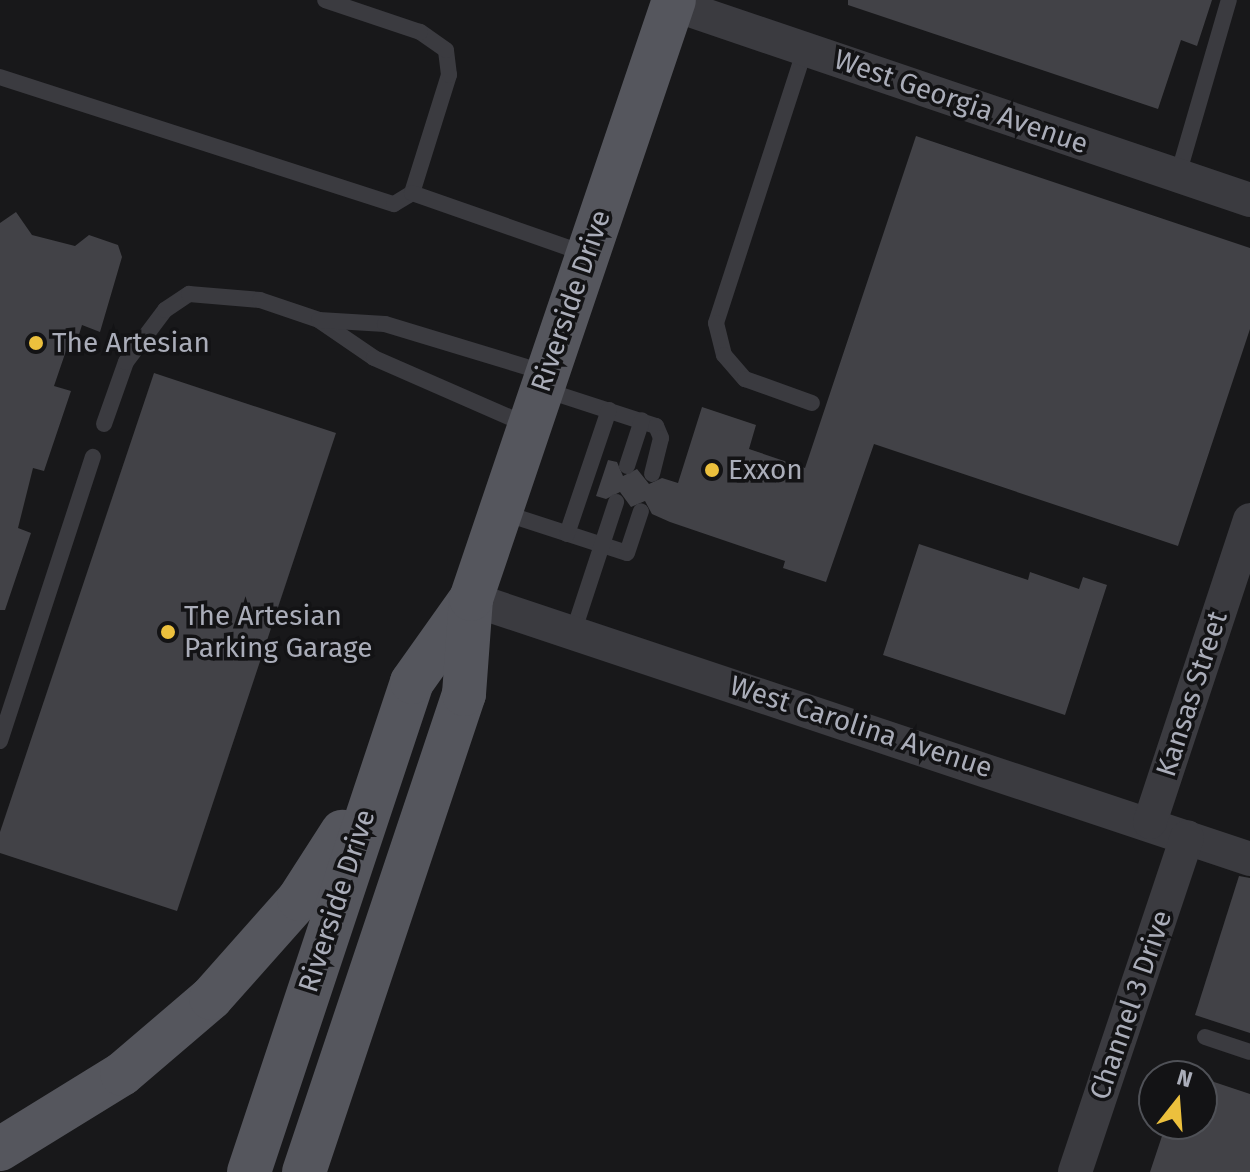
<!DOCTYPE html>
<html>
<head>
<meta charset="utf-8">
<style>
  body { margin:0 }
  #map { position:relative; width:1250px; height:1172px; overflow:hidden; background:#18181a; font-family:"Fira Sans",sans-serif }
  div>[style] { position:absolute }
  .building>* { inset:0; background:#424247 }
  .service>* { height:16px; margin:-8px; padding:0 8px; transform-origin:8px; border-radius:8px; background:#3b3b40 }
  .minor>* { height:34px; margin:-17px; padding:0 17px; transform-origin:17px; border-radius:17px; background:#3b3b40 }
  .primary>* { height:44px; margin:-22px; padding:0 22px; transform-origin:22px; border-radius:22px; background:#55565d }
  .dots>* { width:22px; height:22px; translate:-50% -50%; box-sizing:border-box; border:4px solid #131315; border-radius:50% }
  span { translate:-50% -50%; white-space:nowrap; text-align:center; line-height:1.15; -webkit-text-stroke:7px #131315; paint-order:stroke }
  .street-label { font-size:28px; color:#aaadb9 }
  .poi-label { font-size:28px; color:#aaadb9 }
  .left { translate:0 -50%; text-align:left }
  .north { position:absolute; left:1138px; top:1060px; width:80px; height:80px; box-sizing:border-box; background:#131315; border:2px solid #4f5157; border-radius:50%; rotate:17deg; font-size:22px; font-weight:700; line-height:32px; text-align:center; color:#aaadb9 }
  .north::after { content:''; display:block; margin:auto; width:28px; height:36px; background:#ecc03d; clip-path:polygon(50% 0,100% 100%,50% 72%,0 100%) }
</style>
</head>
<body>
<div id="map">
  <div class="building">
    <i style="clip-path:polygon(848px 0,1212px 0,1197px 46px,1181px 40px,1158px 109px,848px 5px)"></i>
    <i style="clip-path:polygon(916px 136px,1250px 248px,1250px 329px,1178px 546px,874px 444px,826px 582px,783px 568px,785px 561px,670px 522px,652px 514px,645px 501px,631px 507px,620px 492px,606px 499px,596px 496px,608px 460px,617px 462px,623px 476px,637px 469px,649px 484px,662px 478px,678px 483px,702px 407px,756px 425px,749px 449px,805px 468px)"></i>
    <i style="clip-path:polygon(16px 212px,32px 235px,75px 246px,89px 235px,118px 245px,122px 257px,100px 332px,82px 325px,77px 341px,68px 345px,54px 386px,71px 391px,44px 471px,33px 468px,18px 528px,31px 533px,5px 610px,0 610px,0 223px)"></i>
    <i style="clip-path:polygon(154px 373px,336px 433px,177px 911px,0 853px,0 832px)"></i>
    <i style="clip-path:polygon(919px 544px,1028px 580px,1030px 572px,1079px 589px,1083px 577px,1107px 585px,1065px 715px,883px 655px)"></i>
    <i style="clip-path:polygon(1239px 876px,1250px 878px,1250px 1033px,1195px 1015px)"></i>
    <i style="clip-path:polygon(1202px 1078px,1250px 1094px,1250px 1172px,1150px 1172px,1166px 1124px,1202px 1124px)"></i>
  </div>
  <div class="service">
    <i style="left:805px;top:49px;width:288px;rotate:108deg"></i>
    <i style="left:716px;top:323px;width:33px;rotate:76deg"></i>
    <i style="left:724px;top:355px;width:32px;rotate:49deg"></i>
    <i style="left:745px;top:379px;width:71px;rotate:19.7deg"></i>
    <i style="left:0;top:77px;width:414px;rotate:17.9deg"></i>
    <i style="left:394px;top:204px;width:21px;rotate:-31deg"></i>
    <i style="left:412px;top:193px;width:124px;rotate:-72.6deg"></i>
    <i style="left:449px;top:75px;width:25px;rotate:-97deg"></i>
    <i style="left:446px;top:50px;width:32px;rotate:-145deg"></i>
    <i style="left:420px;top:32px;width:100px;rotate:-161.4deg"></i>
    <i style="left:1178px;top:175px;width:182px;rotate:-73.8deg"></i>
    <i style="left:412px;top:193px;width:184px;rotate:19.3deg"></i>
    <i style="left:320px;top:321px;width:65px;rotate:34.4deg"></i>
    <i style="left:374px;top:358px;width:167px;rotate:23.6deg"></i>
    <i style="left:542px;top:389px;width:120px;rotate:18deg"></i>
    <i style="left:656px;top:426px;width:13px;rotate:67deg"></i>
    <i style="left:661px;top:438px;width:37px;rotate:104deg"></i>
    <i style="left:104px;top:424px;width:66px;rotate:-70.5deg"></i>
    <i style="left:126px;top:362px;width:65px;rotate:-53.1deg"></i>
    <i style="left:165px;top:310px;width:29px;rotate:-34deg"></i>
    <i style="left:189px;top:294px;width:71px;rotate:4.8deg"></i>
    <i style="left:260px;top:300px;width:62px;rotate:18.7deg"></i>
    <i style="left:319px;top:320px;width:66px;rotate:3.5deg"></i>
    <i style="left:385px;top:324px;width:168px;rotate:16.9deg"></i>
    <i style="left:627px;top:466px;width:48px;rotate:-71.9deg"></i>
    <i style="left:504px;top:513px;width:129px;rotate:18deg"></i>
    <i style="left:627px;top:553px;width:44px;rotate:-71.6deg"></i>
    <i style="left:567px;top:534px;width:131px;rotate:-71.3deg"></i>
    <i style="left:573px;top:633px;width:138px;rotate:-71.8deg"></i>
    <i style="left:0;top:741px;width:299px;rotate:-71.9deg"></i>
    <i style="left:1205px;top:1037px;width:47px;rotate:18.4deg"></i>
  </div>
  <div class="minor">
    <i style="left:672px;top:4px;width:610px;rotate:18.73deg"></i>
    <i style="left:471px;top:599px;width:821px;rotate:18.46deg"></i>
    <i style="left:1150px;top:822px;width:318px;rotate:-71.7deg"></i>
    <i style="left:1075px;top:1172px;width:353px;rotate:-71.5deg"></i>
  </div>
  <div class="primary">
    <i style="left:0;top:1149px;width:143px;rotate:-31.6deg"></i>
    <i style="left:122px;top:1074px;width:117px;rotate:-40.5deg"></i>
    <i style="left:211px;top:998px;width:132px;rotate:-48.4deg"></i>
    <i style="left:299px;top:899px;width:80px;rotate:-57.3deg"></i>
    <i style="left:249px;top:1172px;width:516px;rotate:-71.6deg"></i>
    <i style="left:412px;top:682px;width:102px;rotate:-54.6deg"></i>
    <i style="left:304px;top:1172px;width:504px;rotate:-71.49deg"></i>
    <i style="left:464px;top:694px;width:95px;rotate:-85.8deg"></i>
    <i style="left:471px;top:599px;width:632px;rotate:-71.28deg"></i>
  </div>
  <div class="dots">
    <i style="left:36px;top:343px;background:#ecc03d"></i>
    <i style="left:712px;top:470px;background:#ecc03d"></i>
    <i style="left:168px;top:632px;background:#ecc03d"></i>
  </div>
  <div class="street-label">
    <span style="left:961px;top:102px;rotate:19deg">West Georgia Avenue</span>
    <span style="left:571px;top:301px;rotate:-71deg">Riverside Drive</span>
    <span style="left:1192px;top:694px;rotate:-72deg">Kansas Street</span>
    <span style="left:861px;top:727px;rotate:18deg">West Carolina Avenue</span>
    <span style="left:337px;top:901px;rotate:-72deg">Riverside Drive</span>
    <span style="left:1131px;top:1005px;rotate:-71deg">Channel 3 Drive</span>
  </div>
  <div class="poi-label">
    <span class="left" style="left:52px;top:343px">The Artesian</span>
    <span class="left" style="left:728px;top:470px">Exxon</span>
    <span class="left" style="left:184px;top:632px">The Artesian<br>Parking Garage</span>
  </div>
  <div class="north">N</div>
</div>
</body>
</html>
